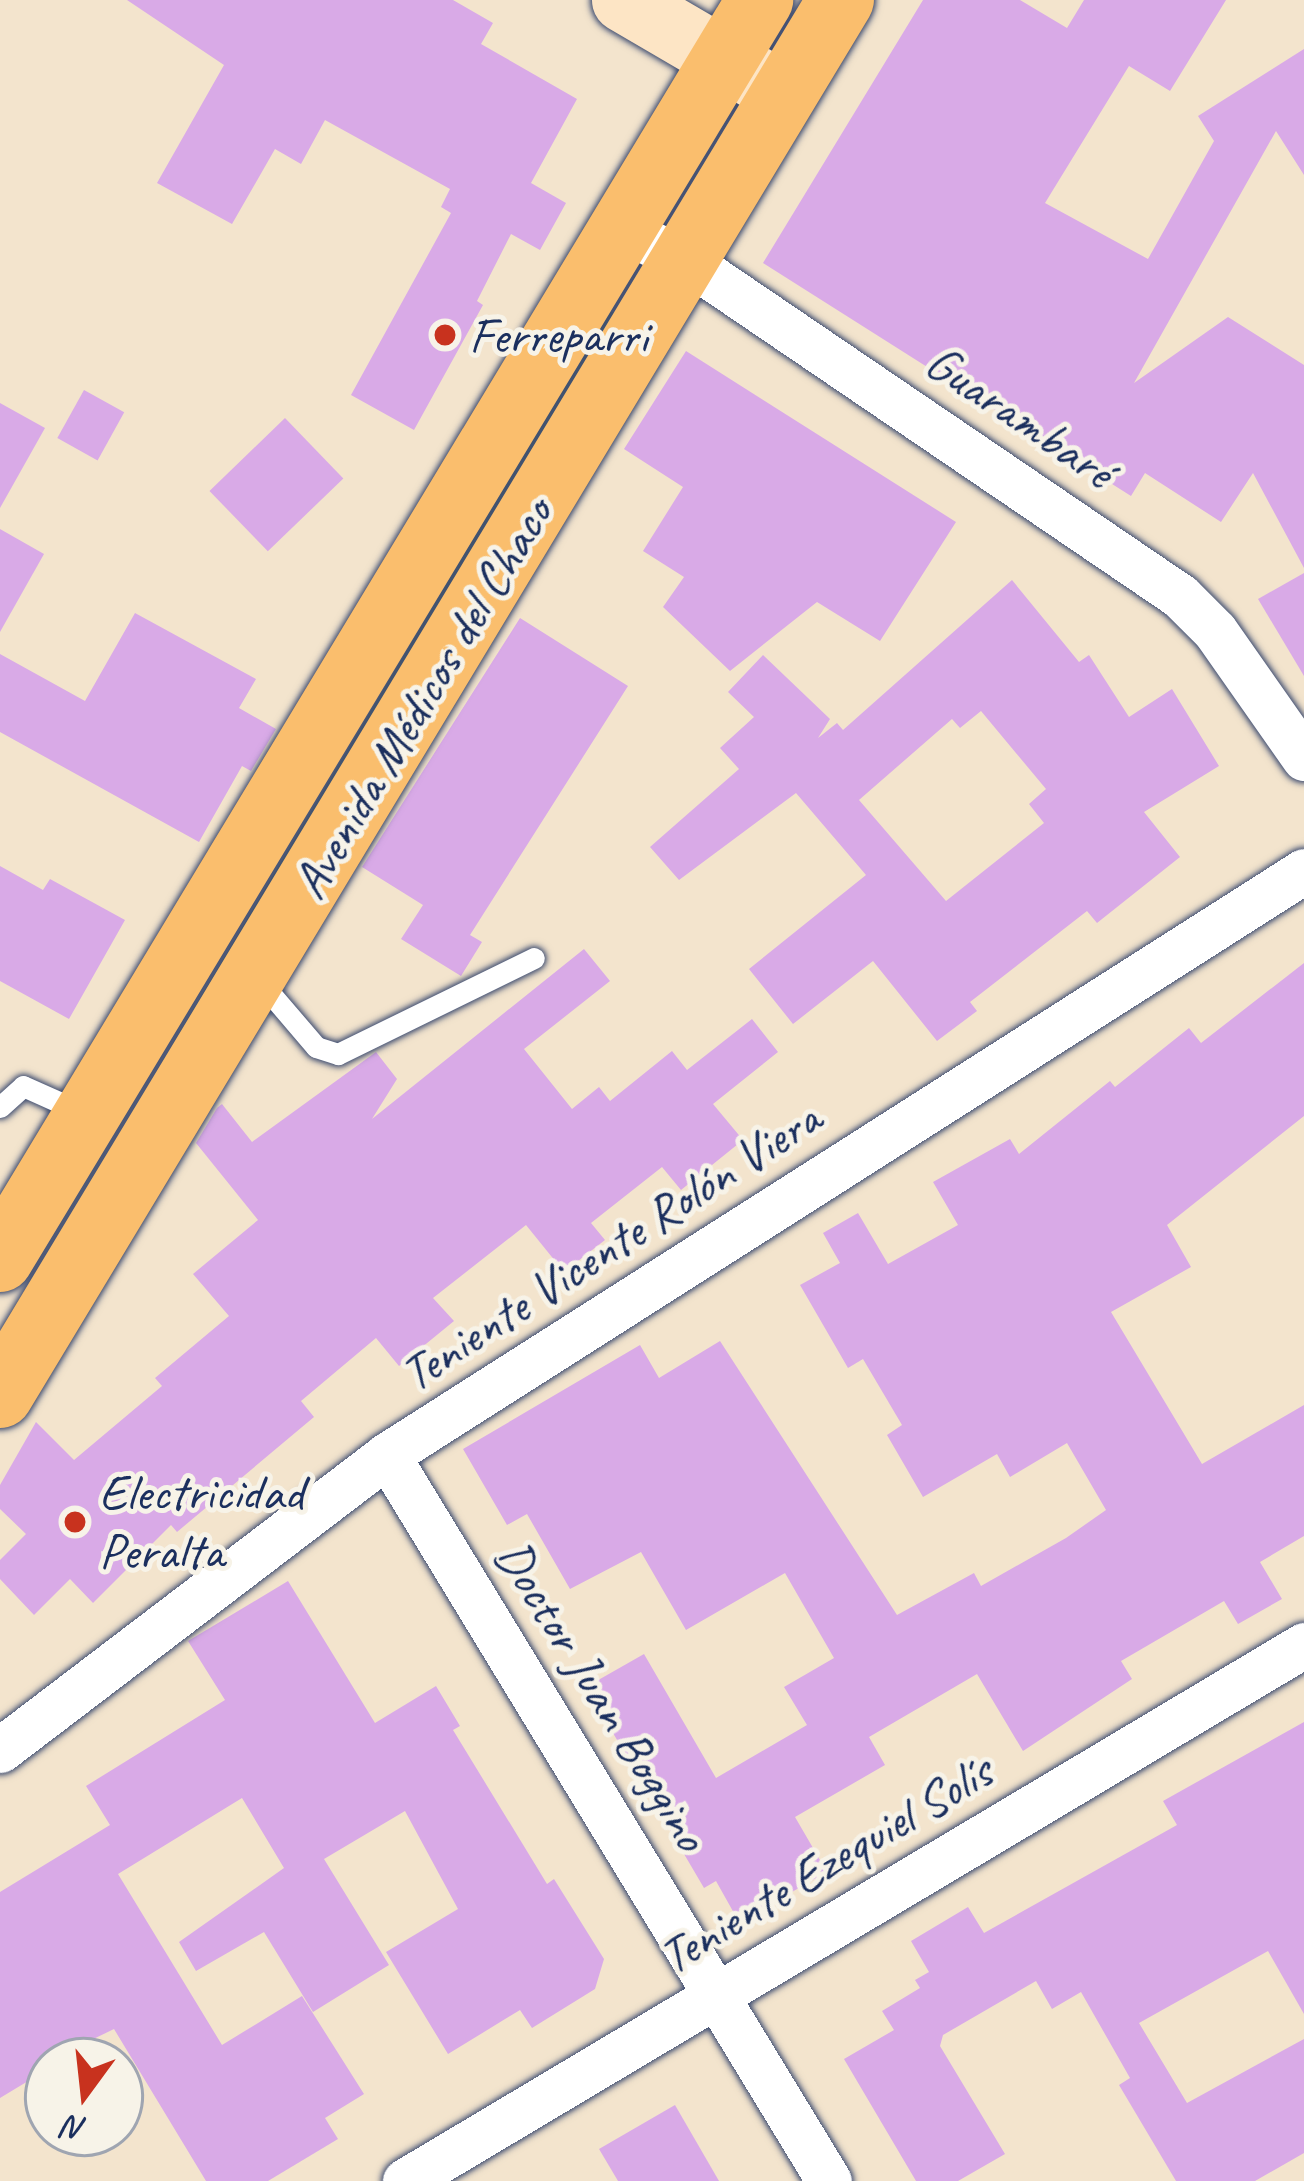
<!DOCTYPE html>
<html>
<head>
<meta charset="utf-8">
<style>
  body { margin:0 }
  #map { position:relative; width:1304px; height:2181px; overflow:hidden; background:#f3e4cd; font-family:Caveat,sans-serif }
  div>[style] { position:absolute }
  .green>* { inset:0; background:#93c97a }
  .building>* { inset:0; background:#d9aae7; transform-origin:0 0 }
  .roads { filter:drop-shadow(0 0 3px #3b4a6f) drop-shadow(0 0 3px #3b4a6f) }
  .lane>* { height:21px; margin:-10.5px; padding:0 10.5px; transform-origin:10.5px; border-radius:10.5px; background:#fff }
  .street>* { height:45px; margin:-22.5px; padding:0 22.5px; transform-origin:22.5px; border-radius:22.5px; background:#fff }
  .secondary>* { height:63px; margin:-31.5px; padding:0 31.5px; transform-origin:31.5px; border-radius:31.5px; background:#fde5c5 }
  .primary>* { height:66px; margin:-33px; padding:0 33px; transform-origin:33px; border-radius:33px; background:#fabe6d }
  .dots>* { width:33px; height:33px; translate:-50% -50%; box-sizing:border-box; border:6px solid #f7f3e8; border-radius:50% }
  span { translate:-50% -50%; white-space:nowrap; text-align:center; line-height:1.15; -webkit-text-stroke:10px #f7f3e8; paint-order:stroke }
  .poi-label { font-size:51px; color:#1b2f5e }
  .left { translate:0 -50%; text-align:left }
  .street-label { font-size:51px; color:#1b2f5e }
  .north { position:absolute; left:24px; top:2037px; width:120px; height:120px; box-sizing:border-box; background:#f7f3e8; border:3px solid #9fa5b1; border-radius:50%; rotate:195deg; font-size:33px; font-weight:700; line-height:48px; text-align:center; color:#1b2f5e }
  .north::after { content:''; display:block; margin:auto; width:42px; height:54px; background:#c8321e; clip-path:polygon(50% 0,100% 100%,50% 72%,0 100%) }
</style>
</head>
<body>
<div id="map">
  <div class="green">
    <i style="clip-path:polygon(613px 312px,616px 316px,0 1335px,607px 313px)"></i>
  </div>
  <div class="building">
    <i style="clip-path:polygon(127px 0,453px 0,493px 23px,481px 44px,577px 99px,531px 183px,566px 203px,540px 250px,511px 234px,477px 301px,483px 305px,414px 430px,351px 395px,451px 213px,441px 207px,450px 189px,325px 120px,301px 164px,275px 149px,232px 224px,157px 183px,224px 65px)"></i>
    <i style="clip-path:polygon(923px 0,1020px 0,1067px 28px,1084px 0,1226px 0,1170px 91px,1129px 66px,1045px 203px,1148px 259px,1214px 141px,1198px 116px,1304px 49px,1304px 175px,1276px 131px,1134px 383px,1228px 317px,1304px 365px,1304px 568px,1253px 473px,1221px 522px,1145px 473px,1131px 496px,763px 263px)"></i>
    <i style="clip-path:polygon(686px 351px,956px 522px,880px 641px,817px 602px,730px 671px,663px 607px,684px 577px,643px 551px,683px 487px,624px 449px)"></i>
    <i style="left:84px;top:390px;width:46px;height:55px;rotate:29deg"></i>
    <i style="clip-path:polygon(0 403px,45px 428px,0 508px)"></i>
    <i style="left:285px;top:418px;width:84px;height:105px;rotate:46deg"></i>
    <i style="clip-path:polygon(0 529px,44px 554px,0 632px)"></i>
    <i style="clip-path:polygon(1304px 573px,1304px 676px,1258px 599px)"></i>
    <i style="clip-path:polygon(evenodd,1012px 580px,1079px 662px,1089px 655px,1129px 717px,1172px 689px,1219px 766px,1144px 812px,1180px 857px,1097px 923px,1087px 911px,970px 1002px,977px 1011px,937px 1041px,873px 961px,793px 1024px,749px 969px,866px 875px,796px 793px,679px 880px,650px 847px,739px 769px,720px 748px,754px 717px,728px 692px,763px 655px,830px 719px,818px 738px,837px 723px,843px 730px,1012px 580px,981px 711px,1046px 789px,1029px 804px,1044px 823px,946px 901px,859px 800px,952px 719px,960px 728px,981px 711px)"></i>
    <i style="clip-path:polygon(135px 613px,256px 679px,239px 708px,276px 729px,251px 771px,242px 766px,199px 842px,0 732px,0 654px,85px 701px)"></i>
    <i style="clip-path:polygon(520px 618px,628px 686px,470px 935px,482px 942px,461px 976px,401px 939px,423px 905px,362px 867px)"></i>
    <i style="clip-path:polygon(0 866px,43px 890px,50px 879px,125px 920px,69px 1019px,0 981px)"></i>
    <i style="clip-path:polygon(584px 949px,610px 981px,524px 1049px,572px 1109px,599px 1087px,610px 1101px,672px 1051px,687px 1070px,752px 1019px,778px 1052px,713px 1104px,743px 1140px,681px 1190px,662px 1167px,591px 1223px,605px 1240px,564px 1272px,526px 1225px,433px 1298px,454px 1321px,399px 1366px,376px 1338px,301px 1401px,314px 1417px,177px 1532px,171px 1525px,93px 1603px,70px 1579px,34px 1615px,0 1579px,0 1560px,26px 1534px,0 1509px,0 1485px,36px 1422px,74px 1460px,162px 1386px,155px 1378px,229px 1316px,193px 1274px,258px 1220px,196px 1143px,217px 1108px,222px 1104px,252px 1142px,376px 1052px,397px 1079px,372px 1119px)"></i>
    <i style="clip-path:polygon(1304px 963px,1304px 1116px,1167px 1225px,1191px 1267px,1111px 1312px,1202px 1464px,1304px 1405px,1304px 1536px,1260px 1562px,1282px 1599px,1238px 1624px,1224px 1601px,1121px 1661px,1132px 1679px,1023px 1751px,977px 1674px,869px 1737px,885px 1765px,795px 1817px,827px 1872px,739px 1922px,716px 1881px,704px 1888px,586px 1687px,644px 1654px,716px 1778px,807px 1725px,784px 1687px,834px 1658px,785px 1573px,686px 1630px,641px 1552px,570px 1589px,527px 1514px,507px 1525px,463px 1449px,640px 1345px,659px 1378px,720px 1341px,897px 1615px,974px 1573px,981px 1586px,1066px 1538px,1106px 1510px,1067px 1443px,1010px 1477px,997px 1454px,923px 1497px,887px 1435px,902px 1425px,863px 1359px,848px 1368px,800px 1285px,840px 1263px,823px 1233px,858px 1213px,888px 1264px,958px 1225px,933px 1182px,1010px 1139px,1019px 1154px,1110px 1081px,1115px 1087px,1189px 1028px,1201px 1043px)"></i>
    <i style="clip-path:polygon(288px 1581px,375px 1723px,436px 1686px,460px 1726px,453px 1730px,547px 1884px,554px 1879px,604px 1959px,595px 1989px,532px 2028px,520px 2010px,448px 2054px,386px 1952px,458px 1909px,405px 1811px,324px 1859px,389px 1965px,313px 2012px,264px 1932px,196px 1971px,179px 1942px,284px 1868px,242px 1798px,118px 1874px,222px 2045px,302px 1996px,364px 2094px,325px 2118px,338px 2139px,268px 2181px,206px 2181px,114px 2029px,48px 2061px,48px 2069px,0 2098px,0 1892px,110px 1825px,86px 1786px,225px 1700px,188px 1641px)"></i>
    <i style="clip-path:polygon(1304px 1722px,1304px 2014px,1268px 1951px,1139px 2023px,1187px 2103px,1304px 2039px,1304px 2153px,1255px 2181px,1176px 2181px,1119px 2085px,1130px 2078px,1081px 1992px,1052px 2009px,1036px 1981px,943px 2035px,940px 2046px,1005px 2154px,958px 2181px,916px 2181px,844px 2059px,894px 2030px,882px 2011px,920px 1988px,915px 1980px,929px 1972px,911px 1941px,968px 1907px,984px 1933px,1177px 1825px,1163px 1801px)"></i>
    <i style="clip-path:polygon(675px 2105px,719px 2181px,618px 2181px,599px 2149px)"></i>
  </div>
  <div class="roads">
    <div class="lane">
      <i style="left:258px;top:979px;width:89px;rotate:49.5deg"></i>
      <i style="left:316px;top:1047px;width:23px;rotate:18deg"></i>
      <i style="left:338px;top:1054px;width:218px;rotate:-26.1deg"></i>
      <i style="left:0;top:1107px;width:31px;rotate:-42deg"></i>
      <i style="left:23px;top:1086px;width:64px;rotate:24.1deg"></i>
    </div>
    <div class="street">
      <i style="left:619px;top:228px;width:76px;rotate:25.9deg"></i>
      <i style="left:687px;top:261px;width:596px;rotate:34.2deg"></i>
      <i style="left:1180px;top:596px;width:49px;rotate:45deg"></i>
      <i style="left:1215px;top:631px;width:155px;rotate:55deg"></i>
      <i style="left:387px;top:1455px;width:850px;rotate:58.67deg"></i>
      <i style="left:0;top:1750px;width:487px;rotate:-37.3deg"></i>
      <i style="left:387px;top:1455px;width:1087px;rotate:-32.49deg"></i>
      <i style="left:405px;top:2181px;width:1047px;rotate:-30.8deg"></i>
    </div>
    <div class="secondary">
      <i style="left:623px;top:0;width:186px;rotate:30.3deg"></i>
    </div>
    <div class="primary">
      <i style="left:0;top:1259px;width:1471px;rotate:-58.88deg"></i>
      <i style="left:0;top:1395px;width:1629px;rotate:-58.92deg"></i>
    </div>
  </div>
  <div class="dots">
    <i style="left:445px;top:335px;background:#c8321e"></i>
    <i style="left:75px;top:1522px;background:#c8321e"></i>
  </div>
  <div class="poi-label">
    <span class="left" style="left:469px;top:335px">Ferreparri</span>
    <span class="left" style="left:99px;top:1522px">Electricidad<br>Peralta</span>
  </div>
  <div class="street-label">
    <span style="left:1020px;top:416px;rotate:34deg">Guarambaré</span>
    <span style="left:422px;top:698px;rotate:-59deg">Avenida Médicos del Chaco</span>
    <span style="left:610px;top:1246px;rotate:-33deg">Teniente Vicente Rolón Viera</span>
    <span style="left:602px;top:1695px;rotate:58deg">Doctor Juan Boggino</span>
    <span style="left:825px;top:1864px;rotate:-31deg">Teniente Ezequiel Solís</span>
  </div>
  <div class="north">N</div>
</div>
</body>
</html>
